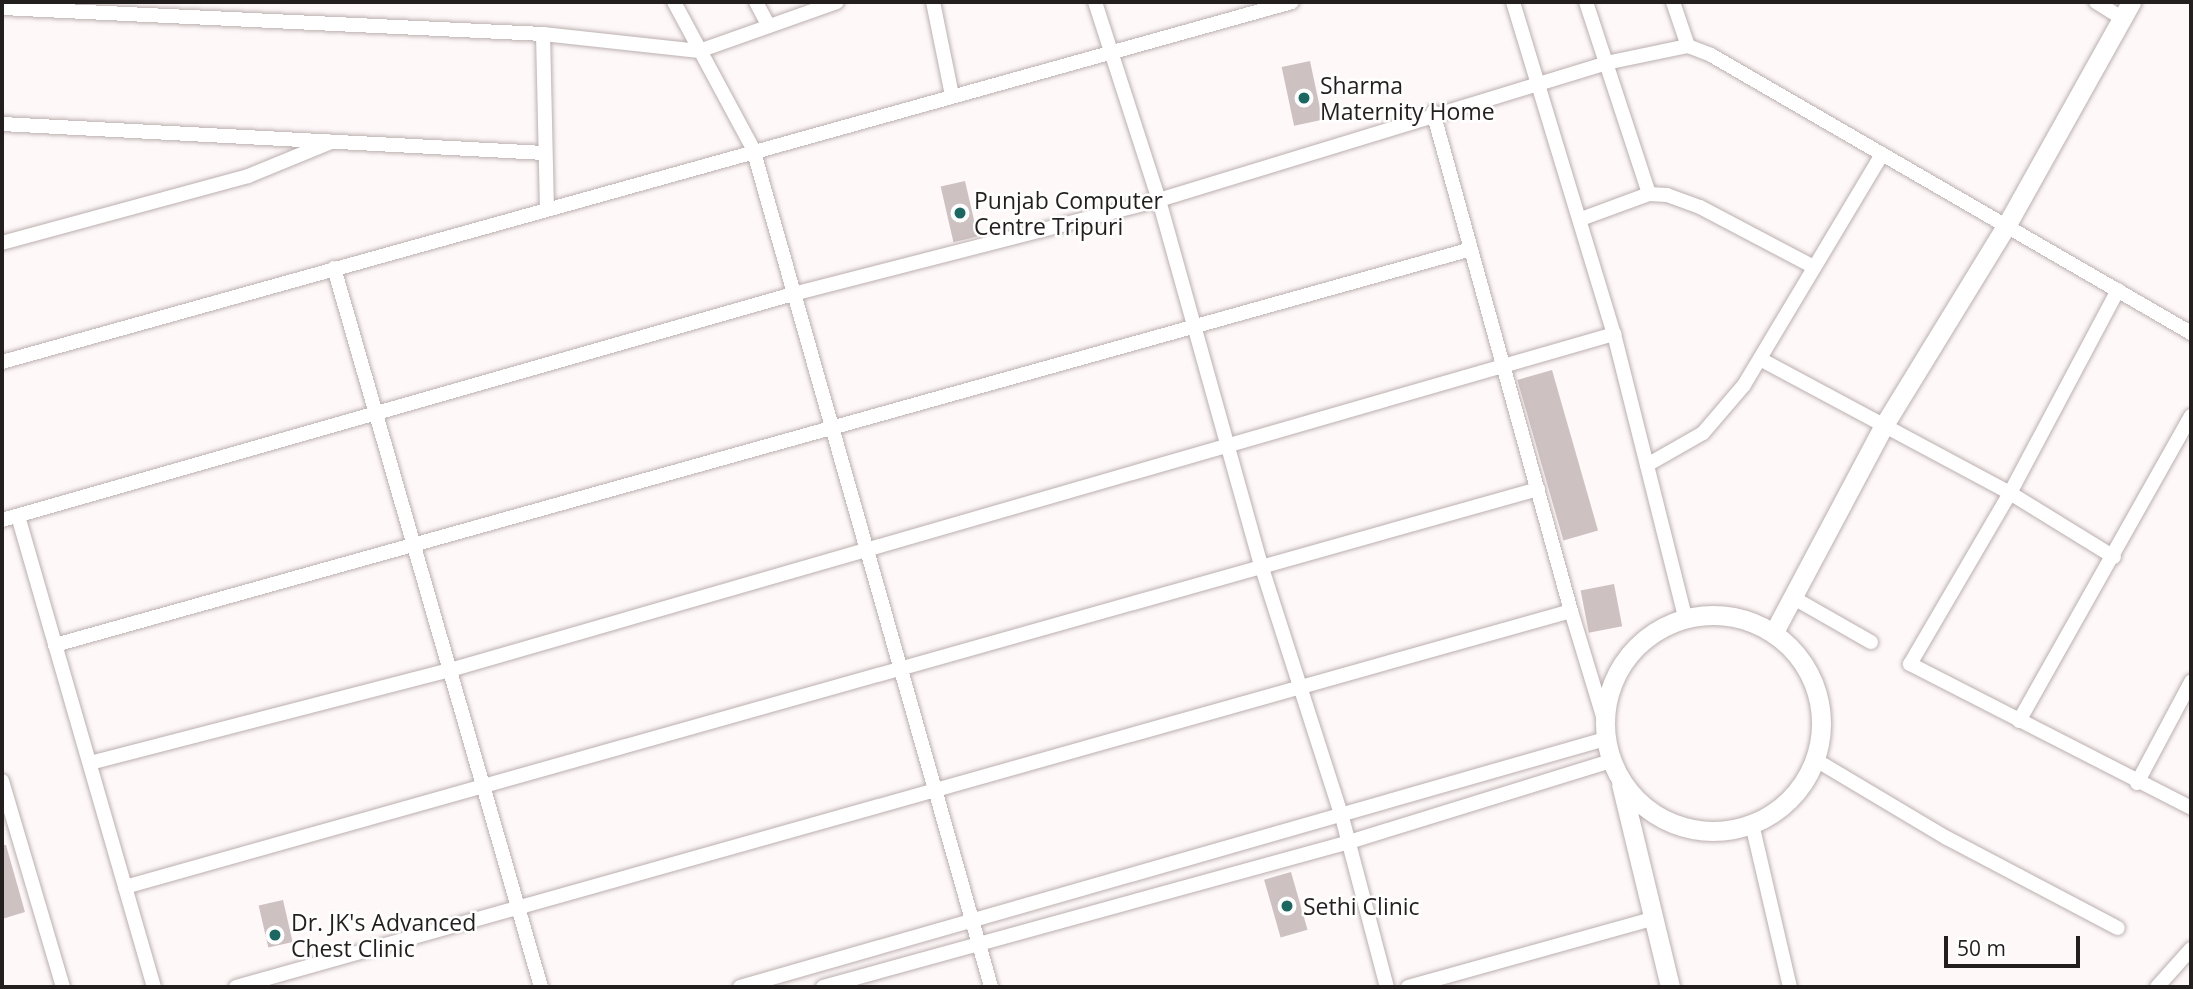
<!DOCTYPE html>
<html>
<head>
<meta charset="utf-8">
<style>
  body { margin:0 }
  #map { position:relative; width:2193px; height:989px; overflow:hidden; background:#fef8f8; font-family:"Open Sans",sans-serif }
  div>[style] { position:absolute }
  .building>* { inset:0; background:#cec1c2; transform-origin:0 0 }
  .roads { filter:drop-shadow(0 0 2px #bbafaf) drop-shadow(0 0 2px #bbafaf) }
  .minor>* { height:14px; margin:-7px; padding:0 7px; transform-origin:7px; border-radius:7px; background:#fff }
  .tertiary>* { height:19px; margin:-9.5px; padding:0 9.5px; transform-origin:9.5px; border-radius:9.5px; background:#fff }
  .tertiary>.ring { margin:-9.5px; padding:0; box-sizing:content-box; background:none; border:19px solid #fff; border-radius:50% }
  .dots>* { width:19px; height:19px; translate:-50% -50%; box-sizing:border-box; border:4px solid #fff; border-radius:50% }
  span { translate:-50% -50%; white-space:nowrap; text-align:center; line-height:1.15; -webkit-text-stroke:5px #fff; paint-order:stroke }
  .poi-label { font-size:23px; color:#241f1f }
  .left { translate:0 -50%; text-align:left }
  .frame { position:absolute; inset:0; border:4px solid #241f1f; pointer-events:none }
  .scale { position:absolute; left:1944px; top:936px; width:136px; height:32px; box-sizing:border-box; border:4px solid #241f1f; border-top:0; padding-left:9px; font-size:21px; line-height:24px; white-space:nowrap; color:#241f1f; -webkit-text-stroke:5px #fff; paint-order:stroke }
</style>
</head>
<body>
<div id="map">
  <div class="building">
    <i style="left:1310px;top:61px;width:60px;height:29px;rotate:78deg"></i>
    <i style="left:965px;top:181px;width:57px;height:25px;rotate:77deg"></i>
    <i style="left:1552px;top:370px;width:167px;height:36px;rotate:74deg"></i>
    <i style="left:1614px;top:584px;width:43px;height:34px;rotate:79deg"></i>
    <i style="clip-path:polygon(2px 845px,6px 845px,25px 912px,2px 919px)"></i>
    <i style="left:1291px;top:872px;width:60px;height:28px;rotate:74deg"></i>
    <i style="left:283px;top:900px;width:43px;height:25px;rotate:77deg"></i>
  </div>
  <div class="roads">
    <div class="minor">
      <i style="left:674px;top:2px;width:167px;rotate:61.7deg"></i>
      <i style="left:753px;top:149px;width:871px;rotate:74.14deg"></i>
      <i style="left:756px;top:2px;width:27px;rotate:62deg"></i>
      <i style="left:933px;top:2px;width:95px;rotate:78.5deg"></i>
      <i style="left:1095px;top:2px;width:208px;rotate:72.1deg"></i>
      <i style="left:1159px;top:200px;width:382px;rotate:74.4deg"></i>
      <i style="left:1262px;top:568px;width:262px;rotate:72.2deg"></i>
      <i style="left:1342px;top:817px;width:176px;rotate:75.2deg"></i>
      <i style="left:1513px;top:2px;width:347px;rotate:73.1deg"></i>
      <i style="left:1614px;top:334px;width:292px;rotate:75.9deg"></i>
      <i style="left:1586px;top:2px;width:202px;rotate:71.8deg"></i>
      <i style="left:1673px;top:2px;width:46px;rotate:71.2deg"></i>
      <i style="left:2096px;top:2px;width:31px;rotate:32deg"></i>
      <i style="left:2px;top:8px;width:542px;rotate:2.75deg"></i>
      <i style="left:543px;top:34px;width:157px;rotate:6.2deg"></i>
      <i style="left:699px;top:51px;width:146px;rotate:-19.5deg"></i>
      <i style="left:543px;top:34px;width:173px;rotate:88.7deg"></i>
      <i style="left:1433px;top:112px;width:518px;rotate:74.54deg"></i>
      <i style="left:2px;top:124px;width:544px;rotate:3.06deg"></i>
      <i style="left:1581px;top:219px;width:72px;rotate:-20.2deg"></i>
      <i style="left:1649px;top:194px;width:18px;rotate:3deg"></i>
      <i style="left:1667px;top:195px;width:35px;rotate:20deg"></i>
      <i style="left:1700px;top:207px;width:129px;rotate:27.8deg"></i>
      <i style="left:2px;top:243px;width:255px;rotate:-15.2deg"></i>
      <i style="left:248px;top:176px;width:90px;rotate:-22.3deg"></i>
      <i style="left:334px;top:268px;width:748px;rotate:73.94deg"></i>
      <i style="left:2118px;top:290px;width:230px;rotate:118deg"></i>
      <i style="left:2010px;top:493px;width:198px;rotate:120.3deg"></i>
      <i style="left:1910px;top:664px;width:316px;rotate:27.1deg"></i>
      <i style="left:1760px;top:359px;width:284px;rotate:28.2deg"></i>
      <i style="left:2010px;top:493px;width:122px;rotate:31.6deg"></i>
      <i style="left:2px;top:362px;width:1339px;rotate:-15.59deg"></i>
      <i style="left:1647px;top:465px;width:64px;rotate:-29.7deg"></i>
      <i style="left:1703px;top:433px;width:63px;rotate:-49.5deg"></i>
      <i style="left:1744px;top:385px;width:269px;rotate:-59.1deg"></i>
      <i style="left:18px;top:516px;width:490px;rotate:73.9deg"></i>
      <i style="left:2px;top:520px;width:827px;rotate:-15.94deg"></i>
      <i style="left:797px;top:293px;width:374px;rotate:-14.4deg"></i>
      <i style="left:1159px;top:200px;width:468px;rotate:-17deg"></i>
      <i style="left:1606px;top:63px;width:84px;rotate:-11.7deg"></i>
      <i style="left:1688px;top:46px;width:25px;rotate:21deg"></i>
      <i style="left:1711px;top:55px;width:555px;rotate:30.08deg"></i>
      <i style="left:1792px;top:597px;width:91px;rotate:29.7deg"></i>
      <i style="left:55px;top:645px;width:1470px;rotate:-15.62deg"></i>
      <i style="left:2019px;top:721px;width:350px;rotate:-60.6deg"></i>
      <i style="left:1816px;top:760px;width:152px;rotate:30.8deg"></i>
      <i style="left:1947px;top:838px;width:193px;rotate:27.8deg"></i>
      <i style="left:90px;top:763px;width:372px;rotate:-14.5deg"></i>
      <i style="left:450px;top:670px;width:1212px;rotate:-16.1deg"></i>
      <i style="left:2px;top:781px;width:215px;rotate:73.5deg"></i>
      <i style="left:2137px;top:783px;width:115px;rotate:-61.9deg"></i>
      <i style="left:1752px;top:824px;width:167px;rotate:76.9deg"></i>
      <i style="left:125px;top:887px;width:1468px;rotate:-15.73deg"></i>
      <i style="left:236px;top:987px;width:1387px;rotate:-15.73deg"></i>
      <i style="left:1571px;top:611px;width:117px;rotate:73.1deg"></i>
      <i style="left:740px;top:987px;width:900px;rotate:-16deg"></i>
      <i style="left:823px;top:987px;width:546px;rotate:-15.41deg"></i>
      <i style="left:1349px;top:842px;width:274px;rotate:-17.2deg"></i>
      <i style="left:1408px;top:987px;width:252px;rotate:-15.6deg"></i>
      <i style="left:2157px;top:987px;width:51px;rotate:-48.2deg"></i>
    </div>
    <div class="tertiary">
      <i class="ring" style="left:1605px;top:615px;width:197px;height:197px"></i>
      <i style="left:1774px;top:632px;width:234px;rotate:-62deg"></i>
      <i style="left:1884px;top:425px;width:233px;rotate:-58.5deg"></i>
      <i style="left:2006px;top:226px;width:257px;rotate:-60.8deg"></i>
      <i style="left:1621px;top:784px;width:209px;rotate:76.4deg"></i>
    </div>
  </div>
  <div class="dots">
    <i style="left:1304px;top:98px;background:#1b6761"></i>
    <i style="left:960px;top:213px;background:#1b6761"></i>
    <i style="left:1287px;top:906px;background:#1b6761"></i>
    <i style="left:275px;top:935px;background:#1b6761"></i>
  </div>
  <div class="poi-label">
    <span class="left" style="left:1320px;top:98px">Sharma<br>Maternity Home</span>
    <span class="left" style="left:974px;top:213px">Punjab Computer<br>Centre Tripuri</span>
    <span class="left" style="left:1303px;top:906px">Sethi Clinic</span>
    <span class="left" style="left:291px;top:935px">Dr. JK's Advanced<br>Chest Clinic</span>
  </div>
  <div class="frame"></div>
  <div class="scale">50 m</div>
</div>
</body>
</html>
